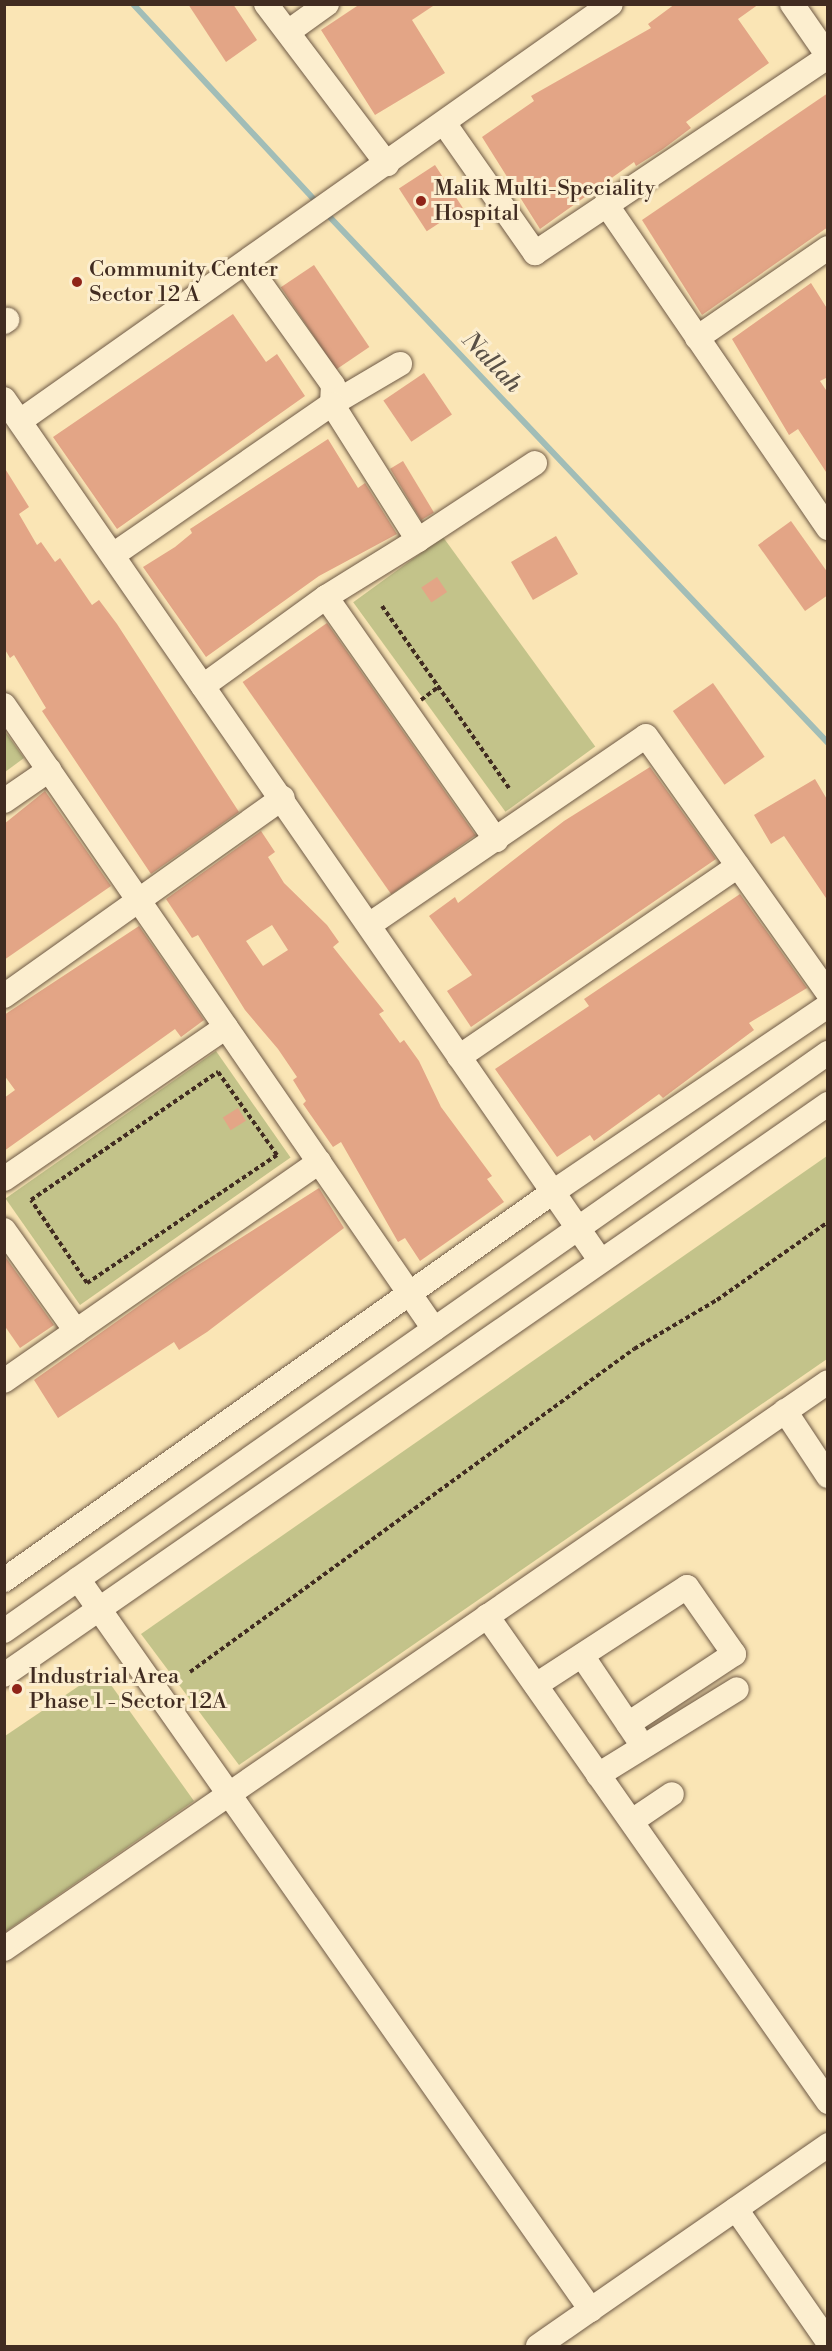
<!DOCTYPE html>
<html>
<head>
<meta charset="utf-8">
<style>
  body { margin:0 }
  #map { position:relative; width:832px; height:2351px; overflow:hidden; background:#fae5b5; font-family:"Libre Bodoni",serif }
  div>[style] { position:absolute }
  .green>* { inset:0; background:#c3c38a; transform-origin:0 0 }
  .stream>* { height:6px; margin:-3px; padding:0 3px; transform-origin:3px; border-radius:3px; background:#a1bdb7 }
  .building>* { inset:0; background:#e3a586; transform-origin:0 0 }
  .path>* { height:4px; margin-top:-2px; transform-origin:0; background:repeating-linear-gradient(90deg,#412c21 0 4.5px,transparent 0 7.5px) }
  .roads { filter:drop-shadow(0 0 2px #6f5a46) drop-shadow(0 0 2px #6f5a46) }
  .minor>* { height:24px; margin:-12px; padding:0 12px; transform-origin:12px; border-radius:12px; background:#fceecf }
  .dots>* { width:16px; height:16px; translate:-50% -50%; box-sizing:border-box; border:3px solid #fceecf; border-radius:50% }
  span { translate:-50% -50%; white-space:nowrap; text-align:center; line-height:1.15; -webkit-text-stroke:6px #fceecf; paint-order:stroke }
  .poi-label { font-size:22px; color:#412c21 }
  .left { translate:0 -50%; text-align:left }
  .water-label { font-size:24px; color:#595046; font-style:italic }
  .frame { position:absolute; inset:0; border:6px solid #412c21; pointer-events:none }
</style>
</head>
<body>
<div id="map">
  <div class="green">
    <i style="left:443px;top:537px;width:259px;height:111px;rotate:54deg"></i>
    <i style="clip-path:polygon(4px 730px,24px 758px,5px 772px,4px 772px)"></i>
    <i style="left:216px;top:1051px;width:130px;height:257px;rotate:55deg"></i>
    <i style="clip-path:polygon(827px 1156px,827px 1359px,239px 1765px,141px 1634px)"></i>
    <i style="clip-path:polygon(101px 1671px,194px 1801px,5px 1932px,5px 1736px)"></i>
  </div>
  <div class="stream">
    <i style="left:133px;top:4px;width:272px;rotate:47.2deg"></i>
    <i style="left:325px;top:212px;width:731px;rotate:46.55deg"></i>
  </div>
  <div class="building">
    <i style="clip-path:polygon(188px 4px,233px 4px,257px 40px,226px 62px)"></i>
    <i style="clip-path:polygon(360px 4px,436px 4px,412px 20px,445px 73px,375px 115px,321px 30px)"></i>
    <i style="clip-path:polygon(675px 4px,759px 4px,738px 19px,769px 63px,686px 122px,691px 128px,663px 149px,636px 166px,634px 162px,540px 229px,482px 137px,534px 101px,531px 96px,651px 28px,648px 24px)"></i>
    <i style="clip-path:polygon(828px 93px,828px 227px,702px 315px,642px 220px)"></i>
    <i style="left:435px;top:165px;width:51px;height:43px;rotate:57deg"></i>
    <i style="left:314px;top:265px;width:99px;height:40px;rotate:56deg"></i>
    <i style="clip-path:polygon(811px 283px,828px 310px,828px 377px,820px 381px,828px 393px,828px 475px,798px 429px,789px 435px,732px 339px)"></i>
    <i style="clip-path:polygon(233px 314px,266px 362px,277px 354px,305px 396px,117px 529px,53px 437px)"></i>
    <i style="left:424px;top:373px;width:50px;height:49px;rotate:56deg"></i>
    <i style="clip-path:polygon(328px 439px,358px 488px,365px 483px,397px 534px,319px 576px,206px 657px,143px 567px,175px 547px,192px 533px,190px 529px)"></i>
    <i style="left:403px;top:461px;width:60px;height:15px;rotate:59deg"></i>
    <i style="clip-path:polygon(4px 467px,29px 507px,19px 514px,37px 545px,41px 542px,55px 562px,60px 558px,92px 605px,99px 600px,117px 624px,239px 812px,151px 874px,42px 711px,46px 708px,14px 655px,10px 658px,4px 648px)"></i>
    <i style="clip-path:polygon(791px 521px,828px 573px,828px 595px,805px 611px,758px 545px)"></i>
    <i style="left:556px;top:536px;width:44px;height:52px;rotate:60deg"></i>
    <i style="left:437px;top:577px;width:18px;height:19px;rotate:56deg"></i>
    <i style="left:327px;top:623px;width:259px;height:103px;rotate:55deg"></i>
    <i style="left:713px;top:683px;width:90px;height:49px;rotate:55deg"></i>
    <i style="clip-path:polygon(650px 767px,716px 859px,471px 1027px,447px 991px,472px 975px,429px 916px,455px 897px,458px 903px,564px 821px)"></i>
    <i style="clip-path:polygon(815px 779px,828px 801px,828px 901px,784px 836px,771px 844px,754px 815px)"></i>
    <i style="clip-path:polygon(45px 791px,111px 886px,4px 960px,4px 824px)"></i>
    <i style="clip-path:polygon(evenodd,261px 831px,275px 852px,268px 857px,284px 883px,327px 925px,339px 942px,333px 947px,384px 1011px,379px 1014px,400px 1043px,404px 1040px,419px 1061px,441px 1107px,492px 1176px,487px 1179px,504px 1202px,420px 1261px,405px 1238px,398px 1242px,341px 1142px,333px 1147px,303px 1104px,306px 1101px,293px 1080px,297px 1077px,278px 1049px,245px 1010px,198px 935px,192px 938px,166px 899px,261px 831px,272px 925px,288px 950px,263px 966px,246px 941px,272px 925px)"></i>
    <i style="clip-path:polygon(740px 894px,807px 988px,749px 1023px,754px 1030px,663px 1098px,659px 1094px,594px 1141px,590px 1135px,557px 1157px,495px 1069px,589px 1006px,584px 999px)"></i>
    <i style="clip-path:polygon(139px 926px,204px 1020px,181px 1037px,175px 1029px,4px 1151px,4px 1098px,15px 1090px,4px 1075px,4px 1015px)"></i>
    <i style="left:238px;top:1108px;width:15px;height:18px;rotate:58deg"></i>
    <i style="clip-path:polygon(319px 1188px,344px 1228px,207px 1332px,179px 1350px,174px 1342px,58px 1418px,34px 1380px,181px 1276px)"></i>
    <i style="clip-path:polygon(4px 1255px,54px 1325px,20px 1348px,4px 1325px)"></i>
  </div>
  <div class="path">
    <i style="left:382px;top:606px;width:222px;rotate:55.1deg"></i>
    <i style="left:421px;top:700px;width:21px;rotate:-37deg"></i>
    <i style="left:218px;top:1072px;width:102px;rotate:54.6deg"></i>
    <i style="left:277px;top:1155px;width:229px;rotate:146deg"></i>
    <i style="left:87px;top:1283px;width:100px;rotate:-124deg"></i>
    <i style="left:31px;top:1200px;width:227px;rotate:-34.4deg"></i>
    <i style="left:190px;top:1672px;width:549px;rotate:-36.04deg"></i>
    <i style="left:634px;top:1349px;width:96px;rotate:-30.6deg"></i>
    <i style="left:717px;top:1300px;width:136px;rotate:-35.1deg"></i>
  </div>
  <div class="roads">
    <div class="minor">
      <i style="left:266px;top:4px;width:201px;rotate:52.9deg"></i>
      <i style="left:792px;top:4px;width:63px;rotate:55.3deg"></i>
      <i style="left:288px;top:32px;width:48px;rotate:-35.7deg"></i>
      <i style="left:444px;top:123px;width:159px;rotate:55deg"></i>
      <i style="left:535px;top:253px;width:353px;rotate:-33.8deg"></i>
      <i style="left:606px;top:204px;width:393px;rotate:55.6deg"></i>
      <i style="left:246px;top:263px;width:150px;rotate:54.5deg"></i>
      <i style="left:333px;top:385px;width:19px;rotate:93deg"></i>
      <i style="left:332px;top:404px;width:79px;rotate:-30.5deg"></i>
      <i style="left:4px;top:322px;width:4px;rotate:-34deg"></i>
      <i style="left:697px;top:338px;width:159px;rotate:-34.5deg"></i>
      <i style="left:4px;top:399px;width:1047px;rotate:55.31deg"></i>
      <i style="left:20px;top:421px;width:723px;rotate:-35.21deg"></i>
      <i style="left:418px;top:540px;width:140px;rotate:-33.3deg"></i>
      <i style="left:113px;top:555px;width:266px;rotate:-34.6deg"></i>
      <i style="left:332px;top:404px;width:161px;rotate:57.7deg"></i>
      <i style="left:418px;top:540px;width:108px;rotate:148.2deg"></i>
      <i style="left:326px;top:597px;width:152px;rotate:144.1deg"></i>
      <i style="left:326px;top:597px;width:297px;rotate:55deg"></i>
      <i style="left:4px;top:705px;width:758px;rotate:55.43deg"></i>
      <i style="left:4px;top:801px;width:55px;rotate:-34.6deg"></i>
      <i style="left:369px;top:925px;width:335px;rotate:-34.3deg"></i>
      <i style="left:646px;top:736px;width:315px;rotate:54.7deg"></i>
      <i style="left:4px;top:996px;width:342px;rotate:-35.4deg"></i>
      <i style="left:459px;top:1057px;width:338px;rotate:-34.4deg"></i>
      <i style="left:4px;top:1179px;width:269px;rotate:-34.4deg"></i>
      <i style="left:4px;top:1230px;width:124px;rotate:54.5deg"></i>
      <i style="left:4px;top:1381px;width:384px;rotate:-34.8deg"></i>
      <i style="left:785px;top:1411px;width:78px;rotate:56.5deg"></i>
      <i style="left:78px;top:1579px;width:893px;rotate:54.94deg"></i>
      <i style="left:4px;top:1580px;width:672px;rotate:-35.25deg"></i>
      <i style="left:553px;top:1192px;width:332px;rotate:-34.1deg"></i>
      <i style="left:487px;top:1616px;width:594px;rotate:54.94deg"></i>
      <i style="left:4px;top:1631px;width:1007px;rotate:-35.05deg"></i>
      <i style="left:583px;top:1657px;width:95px;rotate:56.1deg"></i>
      <i style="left:4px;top:1675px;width:1003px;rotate:-34.72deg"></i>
      <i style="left:536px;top:1685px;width:180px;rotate:-33deg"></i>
      <i style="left:687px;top:1587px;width:82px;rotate:55deg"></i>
      <i style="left:734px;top:1654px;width:127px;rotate:146.6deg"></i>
      <i style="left:598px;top:1775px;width:163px;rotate:-31.7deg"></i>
      <i style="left:632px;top:1821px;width:48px;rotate:-34deg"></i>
      <i style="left:4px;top:1949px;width:1000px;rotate:-34.53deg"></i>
      <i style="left:736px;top:2209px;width:162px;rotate:55.3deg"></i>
      <i style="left:538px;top:2346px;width:353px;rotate:-34.7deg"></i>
    </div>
  </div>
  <div class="dots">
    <i style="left:421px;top:201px;background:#8f2418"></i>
    <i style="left:77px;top:282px;background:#8f2418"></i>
    <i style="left:17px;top:1689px;background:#8f2418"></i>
  </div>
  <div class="poi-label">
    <span class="left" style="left:434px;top:201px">Malik Multi-Speciality<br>Hospital</span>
    <span class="left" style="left:89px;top:282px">Community Center<br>Sector 12 A</span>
    <span class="left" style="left:29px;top:1689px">Industrial Area<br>Phase 1 - Sector 12A</span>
  </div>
  <div class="water-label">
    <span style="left:491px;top:363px;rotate:46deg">Nallah</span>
  </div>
  <div class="frame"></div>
</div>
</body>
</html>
